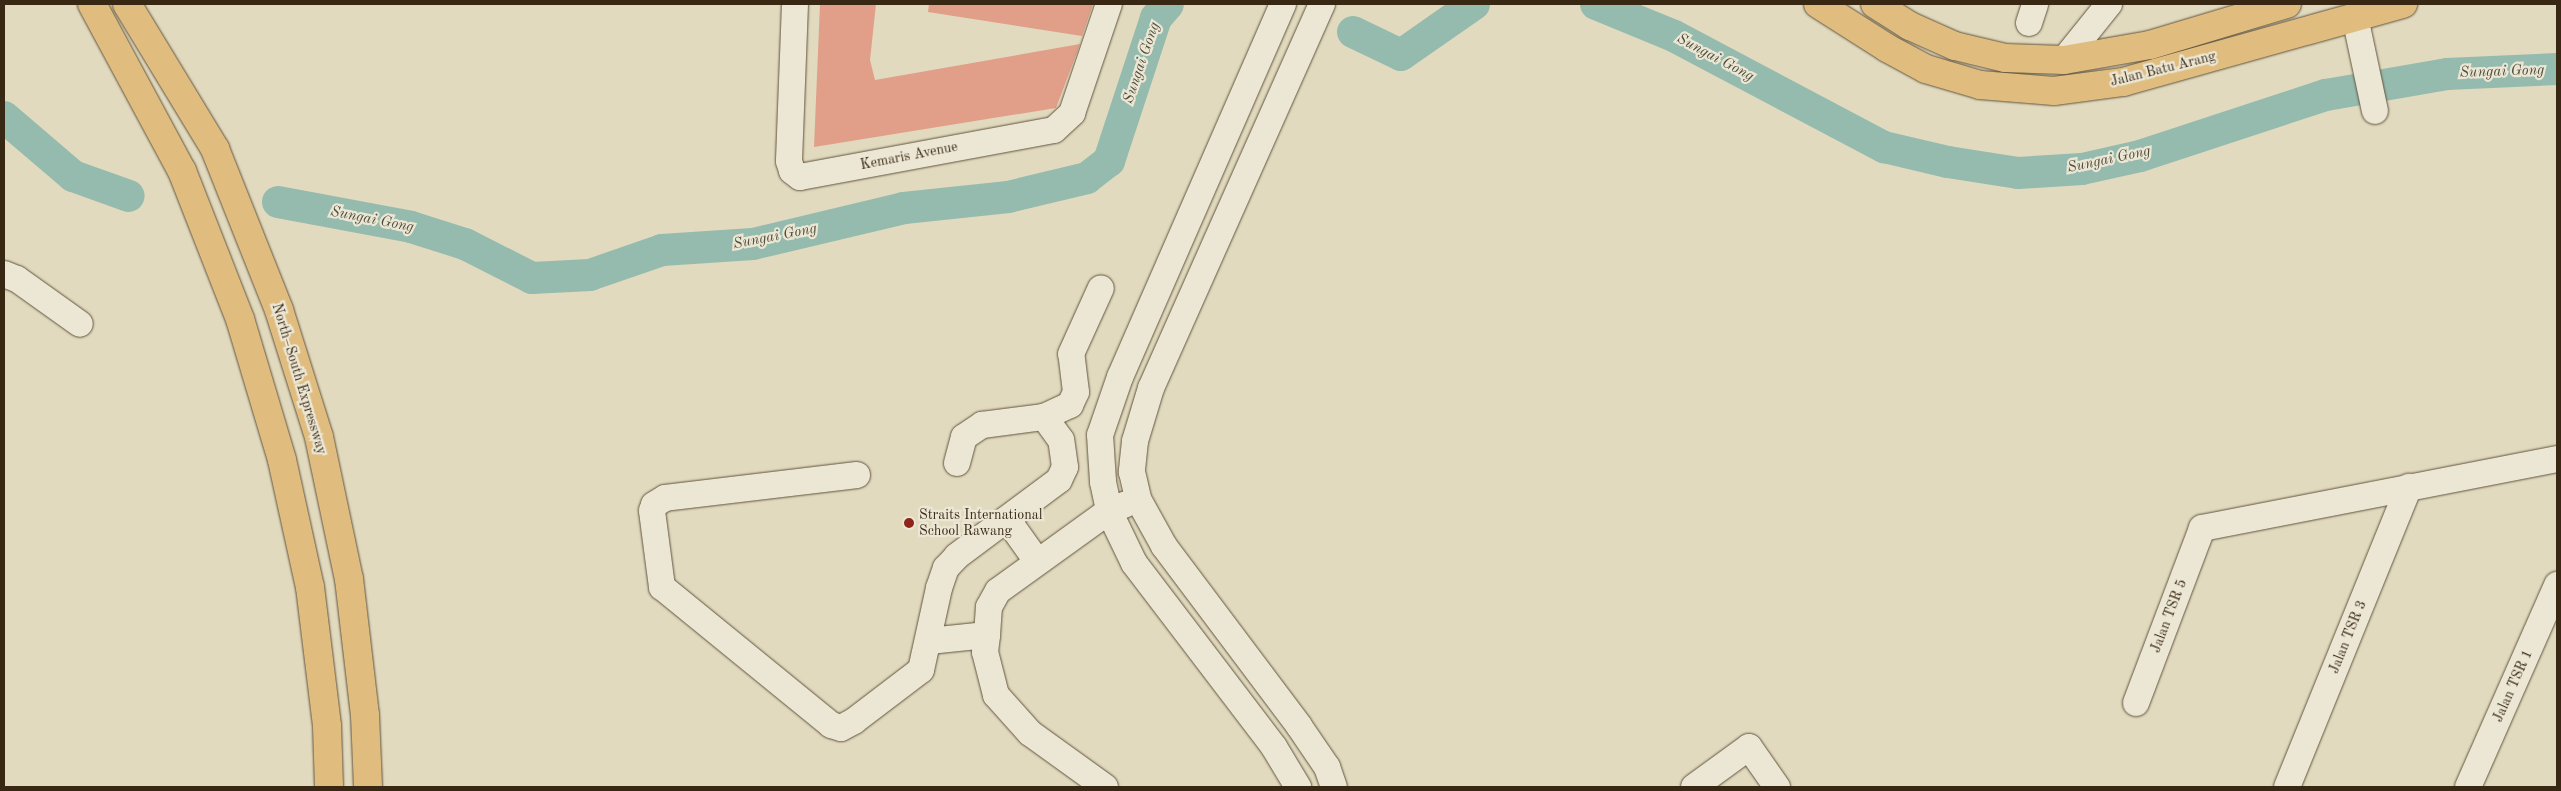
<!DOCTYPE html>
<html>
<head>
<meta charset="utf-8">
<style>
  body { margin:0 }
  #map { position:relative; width:2561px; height:791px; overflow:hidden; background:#e1dabe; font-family:"Old Standard TT",serif }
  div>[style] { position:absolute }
  .river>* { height:32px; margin:-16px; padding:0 16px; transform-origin:16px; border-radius:16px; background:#94bbae }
  .building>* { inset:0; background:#e19e88 }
  .roads { filter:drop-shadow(0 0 1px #62543e) drop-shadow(0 0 1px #62543e) }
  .minor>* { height:26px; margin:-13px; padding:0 13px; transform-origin:13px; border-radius:13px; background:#ece7d5 }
  .major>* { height:28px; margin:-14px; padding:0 14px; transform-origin:14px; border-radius:14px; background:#e0bd7f }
  .highway>* { height:28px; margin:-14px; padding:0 14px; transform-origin:14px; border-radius:14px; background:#e0bd7f }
  .dots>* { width:14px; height:14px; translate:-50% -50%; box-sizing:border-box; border:2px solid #ece7d5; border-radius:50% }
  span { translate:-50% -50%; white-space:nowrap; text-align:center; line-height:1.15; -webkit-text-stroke:4.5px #ece7d5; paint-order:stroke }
  .street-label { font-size:14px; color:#382713 }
  .poi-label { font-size:14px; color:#382713 }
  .left { translate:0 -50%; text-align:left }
  .water-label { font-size:15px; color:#4f4c3a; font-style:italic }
  .frame { position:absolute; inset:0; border:5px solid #382713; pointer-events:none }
</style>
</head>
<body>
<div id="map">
  <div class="river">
    <i style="left:1596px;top:4px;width:84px;rotate:22.3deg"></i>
    <i style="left:1674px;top:36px;width:238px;rotate:27.9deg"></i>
    <i style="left:1884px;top:147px;width:66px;rotate:13.2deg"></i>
    <i style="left:1948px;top:162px;width:71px;rotate:8.9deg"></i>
    <i style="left:2018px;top:173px;width:64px;rotate:-3.6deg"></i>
    <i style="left:2082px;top:169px;width:59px;rotate:-12.6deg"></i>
    <i style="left:2140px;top:156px;width:196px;rotate:-18.2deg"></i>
    <i style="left:2326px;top:95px;width:123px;rotate:-9.8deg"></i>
    <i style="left:2447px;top:74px;width:110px;rotate:-2.6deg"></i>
    <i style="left:1353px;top:32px;width:53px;rotate:25.6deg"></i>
    <i style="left:1401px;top:55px;width:89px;rotate:-34.9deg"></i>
    <i style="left:4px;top:117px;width:91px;rotate:40.5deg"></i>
    <i style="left:73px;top:176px;width:59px;rotate:19.7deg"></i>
    <i style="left:278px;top:202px;width:135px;rotate:10.6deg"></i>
    <i style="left:411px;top:227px;width:57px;rotate:17.5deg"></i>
    <i style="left:465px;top:244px;width:75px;rotate:26.9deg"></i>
    <i style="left:532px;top:278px;width:58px;rotate:-3deg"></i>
    <i style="left:590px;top:275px;width:76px;rotate:-19.1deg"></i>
    <i style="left:662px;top:250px;width:91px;rotate:-3.8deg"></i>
    <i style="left:753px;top:244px;width:155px;rotate:-13.4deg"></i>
    <i style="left:904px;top:208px;width:105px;rotate:-6deg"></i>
    <i style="left:1008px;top:197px;width:81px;rotate:-13.5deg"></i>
    <i style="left:1087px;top:178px;width:28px;rotate:-38deg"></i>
    <i style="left:1109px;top:161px;width:151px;rotate:-71.8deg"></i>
    <i style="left:1156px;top:18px;width:18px;rotate:-49deg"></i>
  </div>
  <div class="building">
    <i style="clip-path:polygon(820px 4px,876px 4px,870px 60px,875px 80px,1080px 44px,1056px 108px,814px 147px)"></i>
    <i style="clip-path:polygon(929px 4px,1093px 4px,1082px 36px,928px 12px)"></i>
  </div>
  <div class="roads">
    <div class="minor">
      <i style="left:795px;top:4px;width:157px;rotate:92.2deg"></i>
      <i style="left:789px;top:161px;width:10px;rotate:73deg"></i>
      <i style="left:792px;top:171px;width:10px;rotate:37deg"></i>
      <i style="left:800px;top:177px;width:258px;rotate:-10.5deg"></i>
      <i style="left:1054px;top:130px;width:25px;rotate:-43deg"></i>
      <i style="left:1072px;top:113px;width:115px;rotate:-71.3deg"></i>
      <i style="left:1283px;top:4px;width:407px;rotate:113.6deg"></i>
      <i style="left:1120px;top:377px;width:61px;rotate:109deg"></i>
      <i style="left:1100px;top:435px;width:47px;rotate:86.3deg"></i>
      <i style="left:1103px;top:482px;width:30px;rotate:78deg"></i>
      <i style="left:1109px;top:511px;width:58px;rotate:64.3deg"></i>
      <i style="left:1134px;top:563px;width:231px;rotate:52.7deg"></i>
      <i style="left:1274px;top:747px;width:47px;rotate:59deg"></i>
      <i style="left:1322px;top:4px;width:420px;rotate:114deg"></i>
      <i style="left:1151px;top:388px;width:55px;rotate:106.8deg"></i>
      <i style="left:1135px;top:441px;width:31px;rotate:96deg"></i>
      <i style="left:1132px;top:472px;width:28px;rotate:77deg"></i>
      <i style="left:1138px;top:499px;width:54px;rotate:61deg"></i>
      <i style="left:1164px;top:546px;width:225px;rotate:53.1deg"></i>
      <i style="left:1299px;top:726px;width:50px;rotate:55.7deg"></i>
      <i style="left:1327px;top:767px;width:21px;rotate:71deg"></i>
      <i style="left:2355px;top:17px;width:96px;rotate:78deg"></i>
      <i style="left:2029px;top:23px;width:20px;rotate:-72deg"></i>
      <i style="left:2064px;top:60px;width:72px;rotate:-51.2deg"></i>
      <i style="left:4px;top:274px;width:14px;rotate:21deg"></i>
      <i style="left:17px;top:279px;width:77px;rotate:35.5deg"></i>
      <i style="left:957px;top:463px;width:27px;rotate:-75deg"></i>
      <i style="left:964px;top:437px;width:22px;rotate:-34deg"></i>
      <i style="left:982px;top:425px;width:63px;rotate:-7.4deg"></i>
      <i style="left:1044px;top:417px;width:29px;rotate:-25deg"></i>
      <i style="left:1070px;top:405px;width:14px;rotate:-65deg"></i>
      <i style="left:1076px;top:392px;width:38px;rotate:-97deg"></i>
      <i style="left:1071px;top:354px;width:72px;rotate:-65.6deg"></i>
      <i style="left:857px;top:475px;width:193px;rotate:173.2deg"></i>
      <i style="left:665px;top:498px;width:13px;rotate:148deg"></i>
      <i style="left:654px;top:505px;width:6px;rotate:108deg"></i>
      <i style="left:652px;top:511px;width:77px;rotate:82.5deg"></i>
      <i style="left:662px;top:587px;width:218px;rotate:39.2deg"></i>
      <i style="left:831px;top:725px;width:10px;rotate:17deg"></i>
      <i style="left:841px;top:728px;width:15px;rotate:-28deg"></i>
      <i style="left:854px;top:721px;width:84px;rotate:-37.3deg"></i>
      <i style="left:921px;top:670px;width:84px;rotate:-77.6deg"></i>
      <i style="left:939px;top:588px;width:21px;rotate:-71deg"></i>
      <i style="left:946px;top:568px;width:16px;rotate:-47deg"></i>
      <i style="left:957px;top:556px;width:127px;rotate:-36.7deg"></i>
      <i style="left:1059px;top:480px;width:14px;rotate:-65deg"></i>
      <i style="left:1065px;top:467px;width:27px;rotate:-98deg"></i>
      <i style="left:1061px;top:440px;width:29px;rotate:-126deg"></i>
      <i style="left:1007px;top:519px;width:52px;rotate:54.5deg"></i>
      <i style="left:929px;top:641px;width:58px;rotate:-5.9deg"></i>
      <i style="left:2136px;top:703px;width:187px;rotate:-69.3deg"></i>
      <i style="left:2202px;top:528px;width:362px;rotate:-11deg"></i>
      <i style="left:1105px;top:787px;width:92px;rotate:-144.2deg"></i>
      <i style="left:1030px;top:733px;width:51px;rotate:-131.8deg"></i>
      <i style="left:996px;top:695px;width:44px;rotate:-104.3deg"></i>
      <i style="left:985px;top:652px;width:17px;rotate:-83deg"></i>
      <i style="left:987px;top:635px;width:28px;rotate:-86deg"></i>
      <i style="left:989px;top:607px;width:18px;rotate:-61deg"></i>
      <i style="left:998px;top:591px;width:137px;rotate:-35.8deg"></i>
      <i style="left:1109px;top:511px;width:18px;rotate:-22deg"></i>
      <i style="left:1694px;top:787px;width:68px;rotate:-36deg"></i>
      <i style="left:1749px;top:747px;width:49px;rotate:55deg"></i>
      <i style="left:2287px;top:787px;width:324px;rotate:-67.9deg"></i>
      <i style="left:2468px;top:787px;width:221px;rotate:-66.2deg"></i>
    </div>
    <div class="major">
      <i style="left:1818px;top:4px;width:82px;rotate:32.5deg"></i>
      <i style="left:1887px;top:48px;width:44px;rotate:28.3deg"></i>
      <i style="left:1926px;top:69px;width:56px;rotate:16.5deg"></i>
      <i style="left:1980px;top:85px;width:74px;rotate:4.6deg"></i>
      <i style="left:2054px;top:91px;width:70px;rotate:-7.4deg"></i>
      <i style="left:2123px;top:82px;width:291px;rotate:-15.6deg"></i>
      <i style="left:1875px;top:4px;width:41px;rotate:32.2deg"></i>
      <i style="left:1910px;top:26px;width:49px;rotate:24deg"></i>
      <i style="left:1955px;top:46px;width:51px;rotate:13.5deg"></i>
      <i style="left:2005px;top:58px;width:59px;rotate:1.9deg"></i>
      <i style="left:2064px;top:60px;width:87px;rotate:-9.9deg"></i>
      <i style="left:2150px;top:45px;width:143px;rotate:-16.7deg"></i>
    </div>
    <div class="highway">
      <i style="left:92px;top:4px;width:190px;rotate:61.7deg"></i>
      <i style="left:182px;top:171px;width:159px;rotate:68.6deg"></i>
      <i style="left:240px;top:319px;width:147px;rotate:73.4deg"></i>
      <i style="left:282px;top:460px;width:130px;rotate:77.6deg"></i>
      <i style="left:310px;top:587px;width:140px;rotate:83deg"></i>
      <i style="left:327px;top:726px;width:61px;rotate:88.1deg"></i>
      <i style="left:127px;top:4px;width:170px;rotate:58.7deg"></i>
      <i style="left:215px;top:149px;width:173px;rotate:68.3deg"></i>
      <i style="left:279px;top:310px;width:133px;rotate:72.5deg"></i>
      <i style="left:319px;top:437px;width:145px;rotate:78.1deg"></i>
      <i style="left:349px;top:579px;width:137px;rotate:83.3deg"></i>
      <i style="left:365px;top:715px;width:72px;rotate:87.6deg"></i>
    </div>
  </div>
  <div class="dots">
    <i style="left:909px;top:523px;background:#8f2418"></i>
  </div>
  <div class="street-label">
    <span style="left:2163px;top:69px;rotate:-14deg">Jalan Batu Arang</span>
    <span style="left:909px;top:156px;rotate:-11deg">Kemaris Avenue</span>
    <span style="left:299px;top:379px;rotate:73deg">North–South Expressway</span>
    <span style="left:2169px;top:616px;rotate:-69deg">Jalan TSR 5</span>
    <span style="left:2348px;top:637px;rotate:-68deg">Jalan TSR 3</span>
    <span style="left:2513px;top:686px;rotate:-66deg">Jalan TSR 1</span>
  </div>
  <div class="poi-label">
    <span class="left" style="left:919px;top:523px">Straits International<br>School Rawang</span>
  </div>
  <div class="water-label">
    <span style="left:1715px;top:58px;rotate:28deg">Sungai Gong</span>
    <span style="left:1142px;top:63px;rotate:-71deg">Sungai Gong</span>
    <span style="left:2502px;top:72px;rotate:-2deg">Sungai Gong</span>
    <span style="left:2109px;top:160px;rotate:-12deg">Sungai Gong</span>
    <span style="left:372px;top:220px;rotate:11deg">Sungai Gong</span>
    <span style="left:775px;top:237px;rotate:-11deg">Sungai Gong</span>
  </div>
  <div class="frame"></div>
</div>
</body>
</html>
